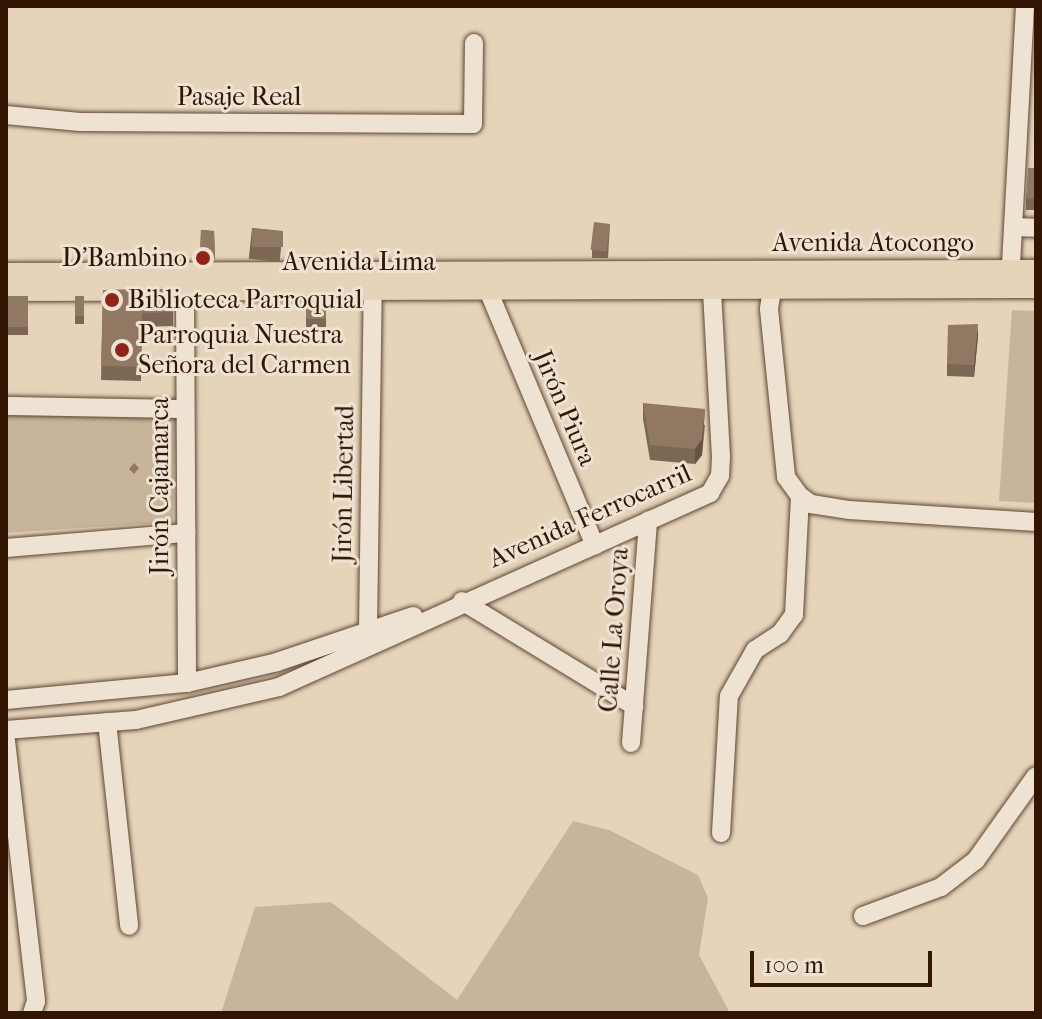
<!DOCTYPE html>
<html>
<head>
<meta charset="utf-8">
<style>
  body { margin:0 }
  #map { position:relative; width:1042px; height:1019px; overflow:hidden; background:#e5d4ba; font-family:"IM FELL French Canon",serif }
  div>[style] { position:absolute }
  .green>* { inset:0; background:#c7b49b }
  .roads { filter:drop-shadow(0 0 2px #604532) drop-shadow(0 0 2px #604532) }
  .minor>* { height:18px; margin:-9px; padding:0 9px; transform-origin:9px; border-radius:9px; background:#eee3d2 }
  .major>* { height:22px; margin:-11px; padding:0 11px; transform-origin:11px; border-radius:11px; background:#e5d4ba }
  .wall>* { inset:0; background:#7c6755; transform-origin:0 0 }
  .shaded-wall>* { inset:0; background:#655445 }
  .building>* { inset:0; background:#907863; transform-origin:0 0 }
  .dots>* { width:22px; height:22px; translate:-50% -50%; box-sizing:border-box; border:4px solid #eee3d2; border-radius:50% }
  span { translate:-50% -50%; white-space:nowrap; text-align:center; line-height:1.15; -webkit-text-stroke:6px #eee3d2; paint-order:stroke }
  .street-label { font-size:26px; color:#331504 }
  .poi-label { font-size:26px; color:#331504 }
  .right { translate:-100% -50%; text-align:right }
  .left { translate:0 -50%; text-align:left }
  .frame { position:absolute; inset:0; border:8px solid #331504; pointer-events:none }
  .scale { position:absolute; left:750px; top:951px; width:182px; height:36px; box-sizing:border-box; border:4px solid #331504; border-top:0; padding-left:10px; font-size:24px; line-height:28px; white-space:nowrap; color:#331504; -webkit-text-stroke:6px #eee3d2; paint-order:stroke }
</style>
</head>
<body>
<div id="map">
  <div class="green">
    <i style="clip-path:polygon(1012px 310px,1036px 311px,1036px 503px,999px 501px)"></i>
    <i style="clip-path:polygon(6px 408px,176px 414px,173px 522px,6px 533px)"></i>
    <i style="clip-path:polygon(573px 821px,609px 830px,698px 875px,708px 898px,699px 955px,730px 1013px,221px 1013px,255px 907px,331px 902px,457px 1000px)"></i>
  </div>
  <div class="roads">
    <div class="minor">
      <i style="left:6px;top:115px;width:74px;rotate:5.4deg"></i>
      <i style="left:80px;top:122px;width:393px;rotate:0.3deg"></i>
      <i style="left:473px;top:124px;width:81px;rotate:-89.3deg"></i>
      <i style="left:1013px;top:227px;width:23px;rotate:2deg"></i>
      <i style="left:774px;top:277px;width:32px;rotate:99deg"></i>
      <i style="left:769px;top:309px;width:169px;rotate:84.2deg"></i>
      <i style="left:786px;top:477px;width:24px;rotate:54deg"></i>
      <i style="left:800px;top:496px;width:14px;rotate:36deg"></i>
      <i style="left:811px;top:504px;width:39px;rotate:9deg"></i>
      <i style="left:850px;top:510px;width:186px;rotate:3.7deg"></i>
      <i style="left:1010px;top:283px;width:277px;rotate:-86.9deg"></i>
      <i style="left:185px;top:290px;width:393px;rotate:89.7deg"></i>
      <i style="left:488px;top:290px;width:277px;rotate:67.3deg"></i>
      <i style="left:6px;top:406px;width:179px;rotate:1deg"></i>
      <i style="left:6px;top:548px;width:181px;rotate:-4.8deg"></i>
      <i style="left:462px;top:601px;width:202px;rotate:31.4deg"></i>
      <i style="left:368px;top:630px;width:340px;rotate:-89.2deg"></i>
      <i style="left:6px;top:700px;width:182px;rotate:-5.4deg"></i>
      <i style="left:187px;top:683px;width:92px;rotate:-13.1deg"></i>
      <i style="left:277px;top:662px;width:144px;rotate:-18.7deg"></i>
      <i style="left:107px;top:722px;width:205px;rotate:83.8deg"></i>
      <i style="left:6px;top:730px;width:130px;rotate:-4.4deg"></i>
      <i style="left:136px;top:720px;width:147px;rotate:-13deg"></i>
      <i style="left:279px;top:687px;width:473px;rotate:-24.2deg"></i>
      <i style="left:710px;top:493px;width:20px;rotate:-60deg"></i>
      <i style="left:720px;top:476px;width:19px;rotate:-87deg"></i>
      <i style="left:721px;top:457px;width:182px;rotate:-93.1deg"></i>
      <i style="left:6px;top:741px;width:262px;rotate:83.4deg"></i>
      <i style="left:36px;top:1001px;width:13px;rotate:108deg"></i>
      <i style="left:631px;top:743px;width:223px;rotate:-85.6deg"></i>
      <i style="left:721px;top:833px;width:137px;rotate:-86.7deg"></i>
      <i style="left:729px;top:696px;width:53px;rotate:-60.5deg"></i>
      <i style="left:755px;top:650px;width:30px;rotate:-33deg"></i>
      <i style="left:780px;top:634px;width:24px;rotate:-54deg"></i>
      <i style="left:794px;top:615px;width:119px;rotate:-87.1deg"></i>
      <i style="left:863px;top:916px;width:83px;rotate:-20.4deg"></i>
      <i style="left:941px;top:887px;width:44px;rotate:-37.6deg"></i>
      <i style="left:976px;top:860px;width:103px;rotate:-54.5deg"></i>
    </div>
    <div class="major">
      <i style="left:6px;top:274px;width:1030px;rotate:-0.17deg"></i>
      <i style="left:6px;top:290px;width:1030px;rotate:-0.17deg"></i>
    </div>
  </div>
  <div class="wall">
    <i style="clip-path:polygon(1036px 168px,1036px 210px,1026px 210px,1026px 198px)"></i>
    <i style="clip-path:polygon(610px 224px,608px 258px,592px 258px,592px 250px)"></i>
    <i style="left:252px;top:228px;width:31px;height:31px;rotate:6deg"></i>
    <i style="clip-path:polygon(201px 230px,214px 231px,215px 259px,200px 259px)"></i>
    <i style="clip-path:polygon(173px 289px,173px 326px,142px 327px,141px 381px,101px 380px,103px 290px)"></i>
    <i style="left:306px;top:295px;width:20px;height:32px"></i>
    <i style="left:6px;top:296px;width:22px;height:39px"></i>
    <i style="left:75px;top:296px;width:9px;height:28px"></i>
    <i style="clip-path:polygon(978px 336px,974px 377px,947px 376px,947px 364px)"></i>
    <i style="clip-path:polygon(643px 403px,705px 425px,702px 455px,695px 464px,650px 460px,643px 419px)"></i>
  </div>
  <div class="shaded-wall">
    <i style="clip-path:polygon(978px 324px,978px 336px,974px 377px,974px 365px)"></i>
    <i style="clip-path:polygon(705px 409px,702px 455px,695px 464px,695px 449px)"></i>
  </div>
  <div class="building">
    <i style="clip-path:polygon(1028px 168px,1036px 168px,1036px 199px,1026px 198px)"></i>
    <i style="left:594px;top:222px;width:16px;height:28px;rotate:7deg"></i>
    <i style="clip-path:polygon(252px 228px,283px 231px,283px 247px,252px 247px)"></i>
    <i style="clip-path:polygon(201px 230px,214px 231px,215px 253px,200px 253px)"></i>
    <i style="clip-path:polygon(173px 289px,173px 312px,142px 313px,141px 367px,101px 366px,103px 290px)"></i>
    <i style="left:306px;top:295px;width:20px;height:24px"></i>
    <i style="left:6px;top:296px;width:22px;height:31px"></i>
    <i style="left:75px;top:296px;width:9px;height:20px"></i>
    <i style="clip-path:polygon(978px 324px,974px 365px,947px 364px,948px 325px)"></i>
    <i style="clip-path:polygon(643px 403px,705px 409px,702px 439px,695px 449px,650px 445px)"></i>
    <i style="clip-path:polygon(134px 463px,139px 468px,134px 474px,129px 469px)"></i>
  </div>
  <div class="dots">
    <i style="left:203px;top:258px;background:#8f2418"></i>
    <i style="left:112px;top:300px;background:#8f2418"></i>
    <i style="left:122px;top:350px;background:#8f2418"></i>
  </div>
  <div class="street-label">
    <span style="left:239px;top:97px">Pasaje Real</span>
    <span style="left:873px;top:243px">Avenida Atocongo</span>
    <span style="left:359px;top:262px">Avenida Lima</span>
    <span style="left:565px;top:408px;rotate:67deg">Jirón Piura</span>
    <span style="left:344px;top:484px;rotate:-89deg">Jirón Libertad</span>
    <span style="left:160px;top:486px;rotate:-90deg">Jirón Cajamarca</span>
    <span style="left:590px;top:516px;rotate:-24deg">Avenida Ferrocarril</span>
    <span style="left:614px;top:630px;rotate:-86deg">Calle La Oroya</span>
  </div>
  <div class="poi-label">
    <span class="right" style="left:187px;top:258px">D'Bambino</span>
    <span class="left" style="left:128px;top:300px">Biblioteca Parroquial</span>
    <span class="left" style="left:138px;top:350px">Parroquia Nuestra<br>Señora del Carmen</span>
  </div>
  <div class="frame"></div>
  <div class="scale">100 m</div>
</div>
</body>
</html>
